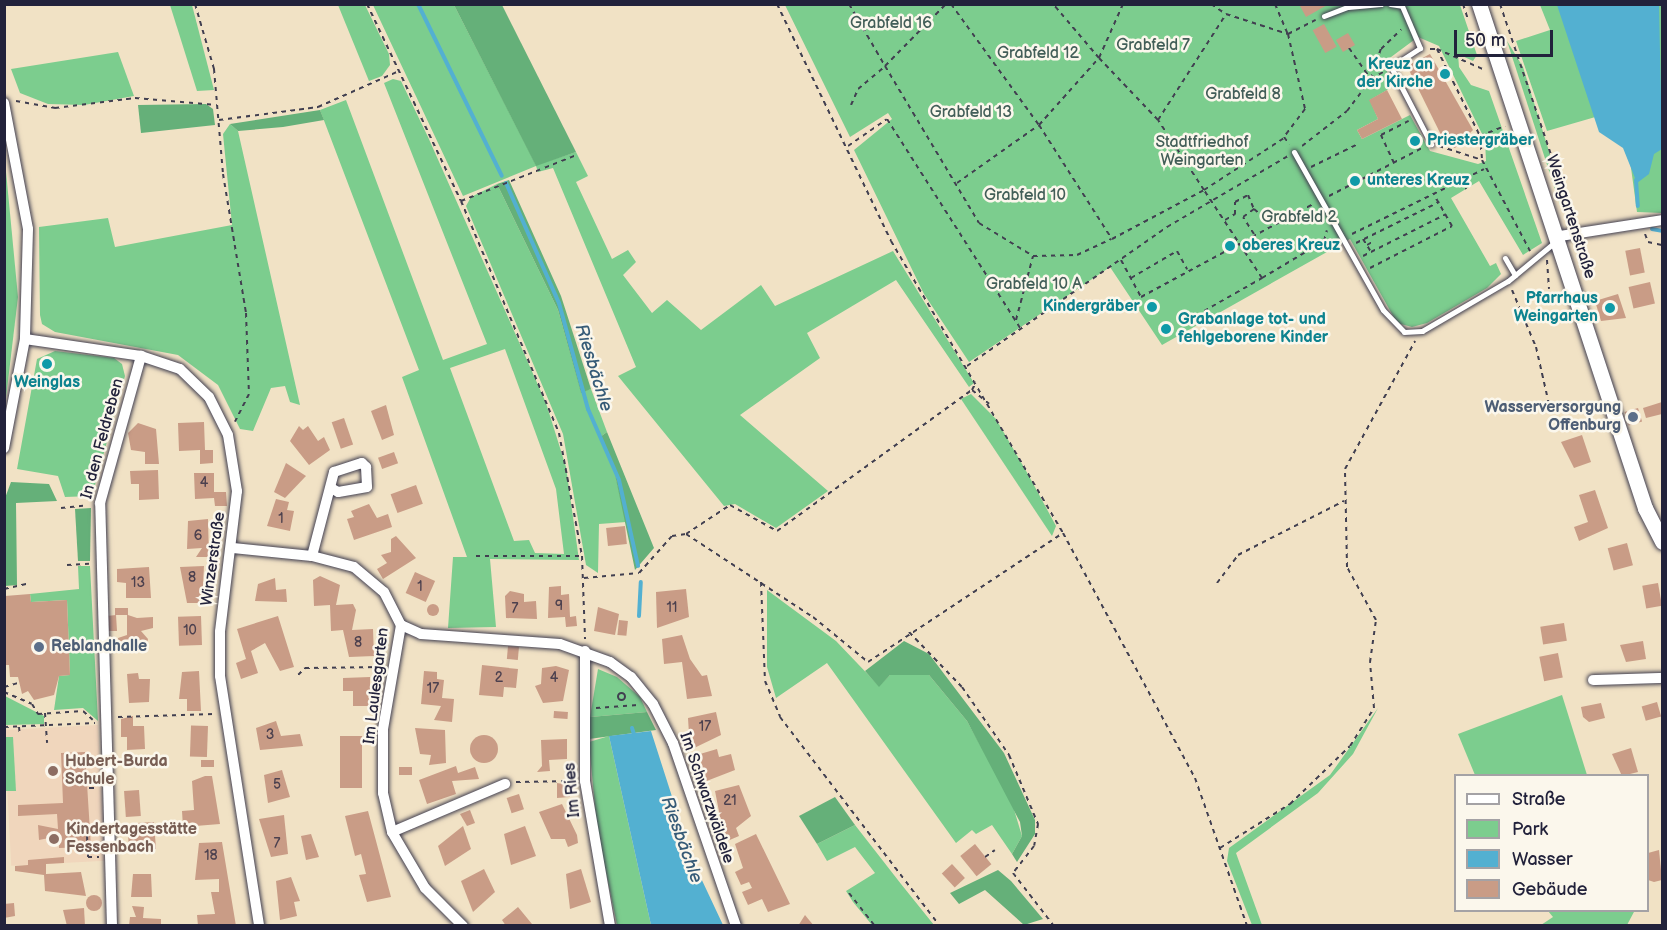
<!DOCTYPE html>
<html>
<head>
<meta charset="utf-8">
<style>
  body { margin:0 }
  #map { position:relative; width:1667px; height:930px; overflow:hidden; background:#f1e2c5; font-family:"Balsamiq Sans",sans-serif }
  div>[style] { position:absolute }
  .built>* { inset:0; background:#f0d6bc; transform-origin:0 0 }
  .green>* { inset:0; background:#7ccd8e }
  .forest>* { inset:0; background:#65b079 }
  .water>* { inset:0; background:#53b0d1 }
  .stream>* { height:4px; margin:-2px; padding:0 2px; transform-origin:2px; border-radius:2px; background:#53b0d1 }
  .building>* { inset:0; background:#c99c86; transform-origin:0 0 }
  .round { border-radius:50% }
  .path>* { height:2px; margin-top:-1px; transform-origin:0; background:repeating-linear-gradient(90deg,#413f50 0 4.5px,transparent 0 9px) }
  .path>.ring { margin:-1px; padding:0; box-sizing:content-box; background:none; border:2px solid #413f50; border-radius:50% }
  .roads { filter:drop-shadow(0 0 2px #413f50) drop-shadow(0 0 2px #413f50) }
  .lane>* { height:5px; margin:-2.5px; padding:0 2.5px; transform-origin:2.5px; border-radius:2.5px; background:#fff }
  .street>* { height:10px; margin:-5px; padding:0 5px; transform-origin:5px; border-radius:5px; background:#fff }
  .secondary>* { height:15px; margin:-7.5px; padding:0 7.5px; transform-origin:7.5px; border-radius:7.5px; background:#fff }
  .dots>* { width:16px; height:16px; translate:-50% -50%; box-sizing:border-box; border:3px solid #fbf7ec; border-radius:50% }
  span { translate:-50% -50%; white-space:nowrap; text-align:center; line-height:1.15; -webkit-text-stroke:5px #fbf7ec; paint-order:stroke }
  .number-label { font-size:14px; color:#4c404e }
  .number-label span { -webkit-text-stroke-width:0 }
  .park-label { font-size:16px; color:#425e58 }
  .culture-label { font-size:16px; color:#0d838f; font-weight:700 }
  .right { translate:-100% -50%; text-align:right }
  .left { translate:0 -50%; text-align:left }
  .street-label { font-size:16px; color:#22223b }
  .service-label { font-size:16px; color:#4e5e75; font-weight:700 }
  .education-label { font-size:16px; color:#785e54; font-weight:700 }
  .water-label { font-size:18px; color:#365b77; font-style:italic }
  .frame { position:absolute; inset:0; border:6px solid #22223b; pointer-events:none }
  .legend { position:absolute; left:1454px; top:774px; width:195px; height:138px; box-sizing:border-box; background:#fbf7ec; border:2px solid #a4a2a5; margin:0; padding:8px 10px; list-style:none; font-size:18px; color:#22223b }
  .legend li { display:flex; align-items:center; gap:12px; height:30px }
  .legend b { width:30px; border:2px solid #a4a2a5 }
  .scale { position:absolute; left:1454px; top:30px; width:99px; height:27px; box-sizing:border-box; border:3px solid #22223b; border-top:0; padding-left:8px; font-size:18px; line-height:21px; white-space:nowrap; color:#22223b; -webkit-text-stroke:4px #fbf7ec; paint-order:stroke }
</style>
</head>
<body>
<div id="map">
  <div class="built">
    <i style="left:98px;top:725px;width:136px;height:94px;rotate:87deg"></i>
  </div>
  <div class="green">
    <i style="clip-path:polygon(170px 5px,192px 5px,214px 90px,197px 91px)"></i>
    <i style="clip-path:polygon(338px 5px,365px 5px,389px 54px,390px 65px,382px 76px,369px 81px)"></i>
    <i style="clip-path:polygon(373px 5px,454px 5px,536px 165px,576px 152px,588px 176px,576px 182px,612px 259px,628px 250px,636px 262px,623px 275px,652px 313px,667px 300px,701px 330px,761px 285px,775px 306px,893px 251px,974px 383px,969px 387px,896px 280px,807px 333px,820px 358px,740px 415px,828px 491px,776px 528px,735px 504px,724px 506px,618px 376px,636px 367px,553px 168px,538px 172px,536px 166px,463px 196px)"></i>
    <i style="clip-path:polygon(evenodd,785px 5px,1460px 5px,1477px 55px,1473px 61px,1458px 54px,1459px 67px,1471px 85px,1489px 91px,1542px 243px,1523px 255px,1479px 181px,1451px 198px,1490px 266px,1496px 263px,1501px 274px,1487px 288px,1427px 323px,1412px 327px,1397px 323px,1350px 239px,1162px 345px,1110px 267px,969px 362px,924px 294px,854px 150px,892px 119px,888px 113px,850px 137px,785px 5px,1418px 37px,1439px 46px,1485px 140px,1486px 161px,1478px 164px,1430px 151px,1410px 115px,1362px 139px,1357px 130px,1378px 119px,1370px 100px,1394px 86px,1383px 63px,1418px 37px)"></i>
    <i style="clip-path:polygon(1540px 5px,1662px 5px,1662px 213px,1637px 212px,1623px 109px,1547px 131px,1516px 41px,1550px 30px)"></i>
    <i style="clip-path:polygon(1507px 41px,1523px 67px,1569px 216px,1560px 205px)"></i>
    <i style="clip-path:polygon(118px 52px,134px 96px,84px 105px,48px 104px,20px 93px,11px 69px)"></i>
    <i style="clip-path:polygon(evenodd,393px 79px,401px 81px,428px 137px,546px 403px,566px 467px,579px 560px,490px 559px,496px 627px,448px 628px,453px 557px,467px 557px,402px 377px,419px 370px,320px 110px,346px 100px,443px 360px,487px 344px,384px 83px,393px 79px,505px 349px,556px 489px,564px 554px,535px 553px,529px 540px,514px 541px,450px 368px,505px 349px)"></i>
    <i style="clip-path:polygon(230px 124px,238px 131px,300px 405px,290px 402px,285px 386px,271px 388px,253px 431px,240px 429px,218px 385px,178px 355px,55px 332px,42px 324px,40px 315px,39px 227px,108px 218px,115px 247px,232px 225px,223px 134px)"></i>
    <i style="clip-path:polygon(5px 161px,18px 297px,5px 406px)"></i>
    <i style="clip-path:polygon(497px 184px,558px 310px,581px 392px,591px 389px,607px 432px,600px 437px,613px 465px,626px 522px,599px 524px,598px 573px,586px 565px,563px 434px,466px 206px,471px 197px)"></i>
    <i style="clip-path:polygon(55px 351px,114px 358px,122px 364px,125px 376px,92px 496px,65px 497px,58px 476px,17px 469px,37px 359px)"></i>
    <i style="clip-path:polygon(971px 394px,996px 419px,1029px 476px,1056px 526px,1052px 536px,961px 399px)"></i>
    <i style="clip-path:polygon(78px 566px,90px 566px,98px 721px,83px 708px,54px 710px,59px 676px,70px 675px,67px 600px,31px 602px,30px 594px,79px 589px)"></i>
    <i style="clip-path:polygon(767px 590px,836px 641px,879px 686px,890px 675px,929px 675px,967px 721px,1012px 803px,1022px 836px,1012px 854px,992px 825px,976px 834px,972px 830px,956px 843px,827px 663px,776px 698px,767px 667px)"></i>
    <i style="clip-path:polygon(598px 669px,617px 677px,640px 697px,647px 712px,590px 717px)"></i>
    <i style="clip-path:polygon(1562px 695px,1587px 775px,1475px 775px,1458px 734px)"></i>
    <i style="clip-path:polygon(5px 696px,44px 716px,44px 724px,5px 725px)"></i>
    <i style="clip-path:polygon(1378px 708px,1353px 754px,1318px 793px,1236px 853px,1262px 925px,1252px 925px,1227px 861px,1229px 848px,1330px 775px)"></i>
    <i style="clip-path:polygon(609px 736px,651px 925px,617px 925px,597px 829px,589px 742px)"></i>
    <i style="clip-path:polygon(4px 737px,13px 737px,16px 791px,5px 791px)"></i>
    <i style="clip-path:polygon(855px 825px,901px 884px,934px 925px,872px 925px,853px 902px,846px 891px,875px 873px,855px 847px,827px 861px,817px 844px)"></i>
    <i style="clip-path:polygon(1635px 910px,1627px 925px,1541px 925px,1553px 917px,1548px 911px)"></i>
  </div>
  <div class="forest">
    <i style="clip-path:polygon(454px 5px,502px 5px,576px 152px,536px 166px)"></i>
    <i style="clip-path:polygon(206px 104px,213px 109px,215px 125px,141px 133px,138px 105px)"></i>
    <i style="clip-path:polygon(320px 110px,324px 120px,283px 127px,238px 131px,230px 124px)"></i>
    <i style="clip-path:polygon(509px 180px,561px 296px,591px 389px,581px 393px,558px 310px,497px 184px)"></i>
    <i style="clip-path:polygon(607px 432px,654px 548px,635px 570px,613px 465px,600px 437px)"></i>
    <i style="clip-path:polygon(11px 482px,49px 484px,57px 501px,16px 503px,17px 585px,5px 586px,5px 498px)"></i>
    <i style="clip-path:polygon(91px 508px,90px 561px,78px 561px,75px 509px)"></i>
    <i style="clip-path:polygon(904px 641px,929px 654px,1004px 753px,1035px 820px,1035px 834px,1017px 862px,1012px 854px,1022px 836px,1020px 822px,967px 721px,929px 675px,890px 675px,879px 687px,865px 671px)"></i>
    <i style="clip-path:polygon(647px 712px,656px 730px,589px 739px,590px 717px)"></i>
    <i style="clip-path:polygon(835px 797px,855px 825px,817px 844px,799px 816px)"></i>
    <i style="clip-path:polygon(998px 870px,1011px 881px,1043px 919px,1024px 925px,985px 890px,959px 904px,950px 893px)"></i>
  </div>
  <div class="water">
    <i style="clip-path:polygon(1557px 5px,1659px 5px,1662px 149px,1654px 154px,1649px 174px,1637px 183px,1623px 148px,1599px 132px)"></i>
    <i style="clip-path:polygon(651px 731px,692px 859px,723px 925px,651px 925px,609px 736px)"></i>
  </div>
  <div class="stream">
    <i style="left:418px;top:4px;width:191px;rotate:64deg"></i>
    <i style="left:1636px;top:180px;width:26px;rotate:86deg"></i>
    <i style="left:506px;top:183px;width:131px;rotate:66.2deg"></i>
    <i style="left:559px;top:303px;width:110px;rotate:74.7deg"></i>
    <i style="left:588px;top:409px;width:77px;rotate:66.4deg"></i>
    <i style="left:619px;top:480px;width:88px;rotate:77.5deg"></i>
    <i style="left:1652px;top:229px;width:10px;rotate:11deg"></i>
    <i style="left:639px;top:616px;width:34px;rotate:-87deg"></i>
    <i style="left:632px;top:728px;width:9px;rotate:72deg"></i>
  </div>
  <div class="building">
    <i style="clip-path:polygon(1299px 4px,1329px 4px,1306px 17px)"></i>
    <i style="left:1324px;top:24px;width:26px;height:13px;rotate:61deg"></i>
    <i style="left:1348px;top:33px;width:14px;height:14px;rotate:60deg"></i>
    <i style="clip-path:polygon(1430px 54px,1473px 130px,1455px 148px,1445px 143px,1407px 66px)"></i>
    <i style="clip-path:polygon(1387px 90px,1402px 119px,1362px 139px,1357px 130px,1378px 119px,1369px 100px)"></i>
    <i style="left:1640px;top:248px;width:25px;height:15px;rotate:79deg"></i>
    <i style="left:1650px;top:282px;width:22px;height:22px;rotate:77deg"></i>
    <i style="clip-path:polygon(1618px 294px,1626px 318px,1601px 321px,1595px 301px)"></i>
    <i style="clip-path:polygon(1662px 402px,1662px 414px,1646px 418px,1643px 408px)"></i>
    <i style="clip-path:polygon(386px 405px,394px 435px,382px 440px,371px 411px)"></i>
    <i style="left:1638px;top:408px;width:14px;height:14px;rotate:73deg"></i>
    <i style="left:344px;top:418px;width:28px;height:13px;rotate:71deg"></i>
    <i style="clip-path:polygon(204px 422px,205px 450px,213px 450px,213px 463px,200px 464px,200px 450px,179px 451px,178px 423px)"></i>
    <i style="clip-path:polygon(138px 423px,156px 429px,159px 464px,145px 464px,145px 452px,131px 450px,128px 433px)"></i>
    <i style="clip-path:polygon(299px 426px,303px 430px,308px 426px,318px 441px,324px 437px,330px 450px,309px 465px,290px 441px)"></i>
    <i style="clip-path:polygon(1582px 435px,1591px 462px,1574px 468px,1561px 442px)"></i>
    <i style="left:394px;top:452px;width:12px;height:17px;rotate:70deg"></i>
    <i style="clip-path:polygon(286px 463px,306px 476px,285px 498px,274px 492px)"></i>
    <i style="clip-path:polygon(158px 470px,159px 499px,139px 500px,139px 484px,131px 484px,130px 471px)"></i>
    <i style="clip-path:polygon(194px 473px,214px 473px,214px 492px,226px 492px,227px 506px,215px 506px,214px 498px,195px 499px)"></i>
    <i style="left:416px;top:485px;width:20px;height:27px;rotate:70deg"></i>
    <i style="clip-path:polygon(1595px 490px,1608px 528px,1579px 541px,1574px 527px,1588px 522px,1579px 495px)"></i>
    <i style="clip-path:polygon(276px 499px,289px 502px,287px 510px,294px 511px,290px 531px,267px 526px)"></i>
    <i style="clip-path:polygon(369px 504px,377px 518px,388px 514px,392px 527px,354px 540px,347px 519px,354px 517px,351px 511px)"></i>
    <i style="clip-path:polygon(208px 519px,209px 557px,196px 557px,202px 548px,187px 549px,188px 521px)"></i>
    <i style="left:625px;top:526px;width:18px;height:19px;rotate:84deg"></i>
    <i style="clip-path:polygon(396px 536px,416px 558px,383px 579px,377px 569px,387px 563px,381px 555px,391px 552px,391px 539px)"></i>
    <i style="left:1627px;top:543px;width:23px;height:20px;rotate:75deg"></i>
    <i style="clip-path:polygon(204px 566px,202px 603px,187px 603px,180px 567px)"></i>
    <i style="clip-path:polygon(149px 567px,151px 598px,126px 598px,126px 583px,117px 582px,117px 569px)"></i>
    <i style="left:415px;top:572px;width:22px;height:23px;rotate:24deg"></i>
    <i style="clip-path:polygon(320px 576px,340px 585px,336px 605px,353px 604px,356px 610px,352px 630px,373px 629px,374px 656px,349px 657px,343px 630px,331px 631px,330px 605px,314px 606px,313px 580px)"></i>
    <i style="clip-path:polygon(275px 578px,276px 590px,286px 589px,287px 602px,255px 601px,258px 584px)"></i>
    <i style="left:1658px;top:583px;width:23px;height:16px;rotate:80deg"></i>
    <i style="clip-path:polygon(561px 586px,561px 595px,569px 594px,570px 617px,576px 616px,577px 626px,566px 627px,565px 617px,548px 618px,549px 587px)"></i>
    <i style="clip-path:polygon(686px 589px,689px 617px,657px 628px,656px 592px)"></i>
    <i style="clip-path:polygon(510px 591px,524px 594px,524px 602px,536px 601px,537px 619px,506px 618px,505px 596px)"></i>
    <i style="clip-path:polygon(30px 594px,31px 602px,67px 600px,70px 675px,59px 676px,54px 695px,34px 700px,28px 691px,22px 694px,18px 677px,10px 677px,9px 665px,4px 665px,5px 596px)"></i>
    <i class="round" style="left:427px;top:604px;width:12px;height:12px"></i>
    <i style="clip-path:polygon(598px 607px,619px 614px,615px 635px,594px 631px)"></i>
    <i style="clip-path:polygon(115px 608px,128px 608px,128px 615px,137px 618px,153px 617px,153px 628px,141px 631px,148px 639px,145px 652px,119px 650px,118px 638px,127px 635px,127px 615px,115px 615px)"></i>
    <i style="clip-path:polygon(116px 615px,117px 631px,107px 631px,107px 616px)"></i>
    <i style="left:201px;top:616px;width:29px;height:23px;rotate:88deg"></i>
    <i style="clip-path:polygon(278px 616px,294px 667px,280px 671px,265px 643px,251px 651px,258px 673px,241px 679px,236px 663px,246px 659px,237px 629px)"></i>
    <i style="left:619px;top:620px;width:9px;height:15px;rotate:6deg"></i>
    <i style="left:1564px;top:623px;width:18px;height:24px;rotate:81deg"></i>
    <i style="clip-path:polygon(682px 635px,690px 659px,702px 676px,707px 675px,712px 696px,687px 699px,682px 662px,664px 664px,662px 639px)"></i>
    <i style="clip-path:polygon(1643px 641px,1646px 659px,1626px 662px,1620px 645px)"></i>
    <i style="left:508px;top:646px;width:11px;height:13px;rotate:5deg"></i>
    <i style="left:1558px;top:653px;width:25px;height:19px;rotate:79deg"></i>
    <i style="clip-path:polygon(482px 665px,518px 669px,516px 688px,504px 687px,503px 697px,479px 695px)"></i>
    <i style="clip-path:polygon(556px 666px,569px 670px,563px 701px,543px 703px,535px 686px,541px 684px,542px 668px)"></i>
    <i style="clip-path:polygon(199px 671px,201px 711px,187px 711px,187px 699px,179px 699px,182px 672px)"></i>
    <i style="clip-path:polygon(424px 671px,437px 672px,437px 679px,444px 680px,442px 698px,454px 699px,452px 722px,434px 720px,441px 706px,421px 704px)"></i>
    <i style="clip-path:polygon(138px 673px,139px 679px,150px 679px,149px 702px,129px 703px,127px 674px)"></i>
    <i style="clip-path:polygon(370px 677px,370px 706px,353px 706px,353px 691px,343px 691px,343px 678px)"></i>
    <i style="left:1657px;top:702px;width:15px;height:16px;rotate:74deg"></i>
    <i style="clip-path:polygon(1601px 703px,1605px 718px,1589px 722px,1583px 717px,1581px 707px)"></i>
    <i style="left:554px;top:711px;width:14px;height:7px;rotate:4deg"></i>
    <i style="clip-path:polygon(716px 712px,721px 735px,690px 750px,688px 718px)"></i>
    <i style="clip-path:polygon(133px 716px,133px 726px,144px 726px,145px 749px,127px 750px,127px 737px,121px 737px,121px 719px)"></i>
    <i style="clip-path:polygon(276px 721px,281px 736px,300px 734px,303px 746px,260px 750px,256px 728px)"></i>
    <i style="left:208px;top:726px;width:31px;height:17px;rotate:92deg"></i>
    <i style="clip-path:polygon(415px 728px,445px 730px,446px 763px,429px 765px,431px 755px,420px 754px)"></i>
    <i class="round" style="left:470px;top:735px;width:28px;height:28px"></i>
    <i style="left:340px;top:736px;width:22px;height:52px"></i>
    <i style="clip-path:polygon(567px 739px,567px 759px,549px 760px,550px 771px,537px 772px,542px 766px,541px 740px)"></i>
    <i style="clip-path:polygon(1631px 748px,1638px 772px,1622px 776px,1612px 754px)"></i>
    <i style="clip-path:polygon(717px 749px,719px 757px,731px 754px,735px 770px,704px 782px,700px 754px)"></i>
    <i style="clip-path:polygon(85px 752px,91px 847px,59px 848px,59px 836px,39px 840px,38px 825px,58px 829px,57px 814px,18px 816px,18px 805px,63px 803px,61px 753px)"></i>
    <i style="left:214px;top:760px;width:7px;height:13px;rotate:90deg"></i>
    <i style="clip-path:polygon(456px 766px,458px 773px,475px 767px,479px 779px,452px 781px,456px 794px,427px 804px,419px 780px)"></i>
    <i style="left:412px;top:767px;width:8px;height:13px;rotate:90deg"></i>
    <i style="clip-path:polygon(282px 770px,290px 797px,268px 803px,264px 775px)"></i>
    <i style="clip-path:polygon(205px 776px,212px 776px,220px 824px,183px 827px,182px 811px,194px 810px,192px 781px)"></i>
    <i style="clip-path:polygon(557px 783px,569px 785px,570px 797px,557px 798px)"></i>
    <i style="clip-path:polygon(739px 785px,751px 816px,736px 828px,739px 836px,725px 842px,715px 791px)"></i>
    <i style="left:139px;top:790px;width:26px;height:15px;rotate:86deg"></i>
    <i style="left:519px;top:794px;width:16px;height:13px;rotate:72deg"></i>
    <i style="clip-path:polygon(562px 804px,577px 835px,578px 843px,568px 847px,565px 839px,551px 839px,539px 812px)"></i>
    <i style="clip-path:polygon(470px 810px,475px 823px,467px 826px,460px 814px)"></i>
    <i style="clip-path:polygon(368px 811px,391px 897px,367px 902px,359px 875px,366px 874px,361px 854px,355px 856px,345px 816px)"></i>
    <i style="clip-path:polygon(284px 815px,288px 854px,271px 857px,259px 819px)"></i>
    <i style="clip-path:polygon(154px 822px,156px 849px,129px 851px,128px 833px,138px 832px,137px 823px)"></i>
    <i style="clip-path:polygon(463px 826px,471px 849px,445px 866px,438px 846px)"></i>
    <i style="clip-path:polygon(525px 826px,536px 856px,511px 865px,504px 834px)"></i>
    <i style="clip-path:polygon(311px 834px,319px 857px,306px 860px,301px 836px)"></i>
    <i style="clip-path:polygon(756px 834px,790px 904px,768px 912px,762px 899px,748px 905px,742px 892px,752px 888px,749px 882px,741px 885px,735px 872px,743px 868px,735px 844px)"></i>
    <i style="clip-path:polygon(222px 842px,236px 926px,198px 926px,197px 915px,215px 914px,211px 892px,219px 892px,219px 879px,195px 880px,199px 843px)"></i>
    <i style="left:975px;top:844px;width:26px;height:19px;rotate:51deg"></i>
    <i style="clip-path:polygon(1659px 850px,1662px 880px,1654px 882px,1648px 880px,1648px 853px)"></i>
    <i style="clip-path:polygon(64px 857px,64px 863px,46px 864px,46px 874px,81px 872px,86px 896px,45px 891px,44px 875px,15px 871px,15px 866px,28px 865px,28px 860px)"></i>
    <i style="left:952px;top:864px;width:19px;height:14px;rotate:47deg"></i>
    <i style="clip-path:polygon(484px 869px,495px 892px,473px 912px,461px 881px)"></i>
    <i style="clip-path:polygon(581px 869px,591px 902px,570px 909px,566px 874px)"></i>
    <i style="clip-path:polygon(133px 874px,151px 874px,152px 897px,131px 897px)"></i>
    <i style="clip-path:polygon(291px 877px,300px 901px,294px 902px,297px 916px,280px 920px,276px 881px)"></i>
    <i class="round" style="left:86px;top:895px;width:16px;height:16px"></i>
    <i style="clip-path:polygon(14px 903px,15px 916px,4px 918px,4px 904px)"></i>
    <i style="clip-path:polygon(132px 906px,144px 907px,143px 918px,161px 919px,161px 926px,129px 926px,130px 917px,136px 917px)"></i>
    <i style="clip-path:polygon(518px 907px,532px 924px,539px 926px,506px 926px,502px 920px)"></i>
    <i style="clip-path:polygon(84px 908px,85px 926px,67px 926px,63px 910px)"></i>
    <i style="clip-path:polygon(805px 915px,814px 926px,798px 926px)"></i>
  </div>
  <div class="path">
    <i style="left:195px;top:4px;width:68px;rotate:73.7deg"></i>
    <i style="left:214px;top:69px;width:105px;rotate:85.1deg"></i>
    <i style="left:223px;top:174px;width:141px;rotate:80.6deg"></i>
    <i style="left:246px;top:313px;width:81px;rotate:87.9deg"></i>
    <i style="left:249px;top:394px;width:31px;rotate:117deg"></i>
    <i style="left:367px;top:4px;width:218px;rotate:64.5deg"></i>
    <i style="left:461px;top:201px;width:252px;rotate:67.1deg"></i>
    <i style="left:559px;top:433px;width:125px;rotate:79.4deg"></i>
    <i style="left:582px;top:556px;width:83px;rotate:87.9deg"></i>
    <i style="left:777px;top:4px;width:263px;rotate:64.3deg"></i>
    <i style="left:891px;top:241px;width:339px;rotate:59.5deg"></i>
    <i style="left:1063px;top:533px;width:278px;rotate:61.7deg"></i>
    <i style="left:1195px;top:778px;width:157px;rotate:70.6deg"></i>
    <i style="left:849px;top:4px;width:72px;rotate:59.9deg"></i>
    <i style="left:885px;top:66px;width:87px;rotate:-45.5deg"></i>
    <i style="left:951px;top:4px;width:150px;rotate:54deg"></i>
    <i style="left:1039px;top:125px;width:135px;rotate:57.4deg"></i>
    <i style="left:1112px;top:239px;width:104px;rotate:-28deg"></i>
    <i style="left:1204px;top:190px;width:84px;rotate:-123.3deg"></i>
    <i style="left:1158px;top:120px;width:126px;rotate:-57.3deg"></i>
    <i style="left:1226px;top:14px;width:65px;rotate:17.9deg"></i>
    <i style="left:1288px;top:34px;width:77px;rotate:77.2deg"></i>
    <i style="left:1305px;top:109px;width:35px;rotate:127deg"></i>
    <i style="left:1284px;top:137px;width:9px;rotate:54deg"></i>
    <i style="left:1123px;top:4px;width:59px;rotate:114deg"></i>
    <i style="left:1099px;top:58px;width:86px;rotate:46.4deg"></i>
    <i style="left:1211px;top:4px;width:18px;rotate:34deg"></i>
    <i style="left:1275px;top:4px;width:33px;rotate:67deg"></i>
    <i style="left:1288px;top:34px;width:31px;rotate:-27deg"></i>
    <i style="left:1463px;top:4px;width:16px;rotate:72deg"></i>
    <i style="left:1500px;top:4px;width:231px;rotate:71.3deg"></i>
    <i style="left:1349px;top:48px;width:38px;rotate:55deg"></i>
    <i style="left:1371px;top:79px;width:14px;rotate:-30deg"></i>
    <i style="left:1430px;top:49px;width:7px"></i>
    <i style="left:1437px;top:49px;width:97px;rotate:63.7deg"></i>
    <i style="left:1480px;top:136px;width:24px;rotate:85deg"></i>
    <i style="left:1482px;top:160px;width:103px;rotate:62.2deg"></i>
    <i style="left:1437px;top:49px;width:52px;rotate:23.6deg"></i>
    <i style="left:16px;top:101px;width:40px;rotate:10deg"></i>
    <i style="left:55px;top:108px;width:81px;rotate:-7.1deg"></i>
    <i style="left:135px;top:98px;width:82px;rotate:4.9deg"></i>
    <i style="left:851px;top:105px;width:17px;rotate:-66deg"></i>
    <i style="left:858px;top:89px;width:35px;rotate:-40deg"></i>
    <i style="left:885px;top:66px;width:183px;rotate:59.1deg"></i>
    <i style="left:979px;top:223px;width:63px;rotate:31.4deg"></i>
    <i style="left:1033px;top:256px;width:44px;rotate:-1.3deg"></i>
    <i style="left:1077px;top:255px;width:38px;rotate:-25deg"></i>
    <i style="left:219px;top:120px;width:100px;rotate:-7.5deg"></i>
    <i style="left:318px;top:107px;width:89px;rotate:-24deg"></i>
    <i style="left:1480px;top:136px;width:27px;rotate:-22deg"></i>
    <i style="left:848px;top:146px;width:47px;rotate:-34.7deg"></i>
    <i style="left:887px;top:119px;width:251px;rotate:57.5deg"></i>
    <i style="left:1302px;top:146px;width:57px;rotate:-37.9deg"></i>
    <i style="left:1347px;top:111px;width:40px;rotate:-53deg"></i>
    <i style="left:1371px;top:79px;width:32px;rotate:-72deg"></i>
    <i style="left:1381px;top:49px;width:28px;rotate:-44deg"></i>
    <i style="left:1439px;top:146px;width:45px;rotate:18deg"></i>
    <i style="left:1394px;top:163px;width:31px;rotate:-115deg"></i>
    <i style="left:1381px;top:135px;width:31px;rotate:-27deg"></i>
    <i style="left:1311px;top:167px;width:52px;rotate:-26.1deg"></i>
    <i style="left:1462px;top:180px;width:10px;rotate:66deg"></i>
    <i style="left:957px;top:183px;width:100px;rotate:-35.3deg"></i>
    <i style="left:1039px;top:125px;width:90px;rotate:-48.2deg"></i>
    <i style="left:1099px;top:58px;width:71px;rotate:-130.4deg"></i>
    <i style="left:1329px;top:196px;width:105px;rotate:-27.3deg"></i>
    <i style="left:461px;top:201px;width:122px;rotate:-21.7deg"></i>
    <i style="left:1225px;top:220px;width:12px;rotate:-31deg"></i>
    <i style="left:1235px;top:214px;width:12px;rotate:-90deg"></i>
    <i style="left:1235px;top:202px;width:15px;rotate:-28deg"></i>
    <i style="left:1248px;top:195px;width:15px;rotate:67deg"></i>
    <i style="left:1254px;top:209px;width:25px;rotate:40deg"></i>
    <i style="left:1254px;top:234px;width:20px;rotate:-123deg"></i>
    <i style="left:1243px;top:217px;width:14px;rotate:-36deg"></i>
    <i style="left:1352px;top:234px;width:147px;rotate:-26.2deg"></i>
    <i style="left:1645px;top:234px;width:9px;rotate:69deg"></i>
    <i style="left:1648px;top:242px;width:14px;rotate:12deg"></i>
    <i style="left:1363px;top:239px;width:15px;rotate:58deg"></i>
    <i style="left:1324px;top:241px;width:9px;rotate:6deg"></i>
    <i style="left:1356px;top:243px;width:93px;rotate:-26.3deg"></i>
    <i style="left:1367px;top:245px;width:8px;rotate:-30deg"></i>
    <i style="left:1363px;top:256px;width:93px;rotate:-26.8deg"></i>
    <i style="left:1121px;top:260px;width:42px;rotate:61.6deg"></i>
    <i style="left:1141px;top:297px;width:196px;rotate:-28.4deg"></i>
    <i style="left:1547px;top:260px;width:29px;rotate:86deg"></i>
    <i style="left:1370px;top:268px;width:92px;rotate:-27.1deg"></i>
    <i style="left:1452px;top:226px;width:36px;rotate:-120deg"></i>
    <i style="left:1131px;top:278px;width:53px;rotate:-30.4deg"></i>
    <i style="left:1177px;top:251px;width:21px;rotate:61deg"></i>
    <i style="left:1262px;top:278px;width:72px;rotate:-30.8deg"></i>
    <i style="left:1324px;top:241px;width:11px;rotate:-75deg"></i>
    <i style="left:1512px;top:290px;width:62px;rotate:67.2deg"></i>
    <i style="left:1536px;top:347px;width:68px;rotate:77.2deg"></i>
    <i style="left:1204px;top:311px;width:67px;rotate:-29.6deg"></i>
    <i style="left:1262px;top:278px;width:105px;rotate:-123.4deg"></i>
    <i style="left:1204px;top:190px;width:95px;rotate:-33deg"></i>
    <i style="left:1016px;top:320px;width:66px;rotate:-75.1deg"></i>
    <i style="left:967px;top:366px;width:244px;rotate:-34.8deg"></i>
    <i style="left:1167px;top:227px;width:140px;rotate:-30.4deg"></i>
    <i style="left:972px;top:390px;width:22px;rotate:39deg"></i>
    <i style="left:61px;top:508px;width:27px;rotate:-6deg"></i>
    <i style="left:686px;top:534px;width:152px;rotate:33.2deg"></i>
    <i style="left:813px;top:617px;width:71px;rotate:39.3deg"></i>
    <i style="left:868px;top:662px;width:234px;rotate:-33.5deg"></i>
    <i style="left:476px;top:556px;width:106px"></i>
    <i style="left:67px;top:565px;width:22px;rotate:-3deg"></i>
    <i style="left:584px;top:578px;width:55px;rotate:-5.2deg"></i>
    <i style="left:639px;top:573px;width:50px;rotate:-48.3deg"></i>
    <i style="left:672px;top:536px;width:14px;rotate:-8deg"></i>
    <i style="left:686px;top:534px;width:53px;rotate:-33.4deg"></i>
    <i style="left:730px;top:505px;width:54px;rotate:29deg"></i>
    <i style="left:777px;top:531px;width:241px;rotate:-35.9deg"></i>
    <i style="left:972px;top:390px;width:9px;rotate:-63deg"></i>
    <i style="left:761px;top:582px;width:99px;rotate:87.7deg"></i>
    <i style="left:765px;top:681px;width:39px;rotate:67deg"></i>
    <i style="left:780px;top:717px;width:263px;rotate:52.6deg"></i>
    <i style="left:1217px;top:583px;width:35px;rotate:-53deg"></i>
    <i style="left:1238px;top:555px;width:119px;rotate:-27deg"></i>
    <i style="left:4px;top:589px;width:26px;rotate:-13deg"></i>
    <i style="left:909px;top:632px;width:76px;rotate:46.1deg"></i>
    <i style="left:962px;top:687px;width:83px;rotate:55.3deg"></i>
    <i style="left:1009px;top:755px;width:75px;rotate:67.2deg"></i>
    <i style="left:1038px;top:824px;width:22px;rotate:100deg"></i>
    <i style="left:1034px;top:846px;width:34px;rotate:128deg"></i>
    <i style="left:1013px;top:873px;width:67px;rotate:52.3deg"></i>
    <i style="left:298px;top:675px;width:10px;rotate:-45deg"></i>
    <i style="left:305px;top:668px;width:78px;rotate:-0.7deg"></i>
    <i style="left:4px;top:687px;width:15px;rotate:-16deg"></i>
    <i style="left:4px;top:692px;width:30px;rotate:23deg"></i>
    <i style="left:32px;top:704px;width:12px;rotate:59deg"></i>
    <i style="left:38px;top:714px;width:45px;rotate:-3.8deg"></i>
    <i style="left:83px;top:711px;width:13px;rotate:42deg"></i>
    <i class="ring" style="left:617.5px;top:692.5px;width:5px;height:5px"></i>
    <i style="left:596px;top:708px;width:42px;rotate:-4.1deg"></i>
    <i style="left:45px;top:713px;width:30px;rotate:86deg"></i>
    <i style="left:118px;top:717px;width:96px;rotate:-1.8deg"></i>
    <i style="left:4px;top:727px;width:91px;rotate:-2.5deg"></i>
    <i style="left:19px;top:727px;width:9px;rotate:84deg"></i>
    <i style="left:516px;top:782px;width:57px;rotate:-1deg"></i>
    <i style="left:89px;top:788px;width:9px"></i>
    <i style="left:87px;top:836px;width:21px;rotate:87deg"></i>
    <i style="left:88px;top:857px;width:11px"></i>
    <i style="left:1220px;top:848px;width:83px;rotate:-32.2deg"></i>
    <i style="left:1290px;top:804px;width:83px;rotate:-44deg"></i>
    <i style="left:1350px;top:746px;width:45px;rotate:-57.7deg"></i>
    <i style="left:1374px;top:708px;width:46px;rotate:-95deg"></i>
    <i style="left:1370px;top:662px;width:42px;rotate:-81.9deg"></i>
    <i style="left:1376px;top:620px;width:60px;rotate:-118.7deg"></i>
    <i style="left:1347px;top:567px;width:98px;rotate:-91.2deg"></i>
    <i style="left:1345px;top:469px;width:146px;rotate:-61.3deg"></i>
    <i style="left:985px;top:857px;width:12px;rotate:-35deg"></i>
    <i style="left:849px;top:893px;width:42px;rotate:51.8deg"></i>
  </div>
  <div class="roads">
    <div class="lane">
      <i style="left:1390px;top:4px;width:12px;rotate:9deg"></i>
      <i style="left:1402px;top:6px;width:46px;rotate:66.8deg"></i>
      <i style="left:1420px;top:48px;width:35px;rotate:147deg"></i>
      <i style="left:1391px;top:67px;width:87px;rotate:62.5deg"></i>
      <i style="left:1324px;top:16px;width:26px;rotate:-21deg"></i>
      <i style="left:1348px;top:7px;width:33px;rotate:-5deg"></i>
      <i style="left:1294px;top:152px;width:181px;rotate:60.6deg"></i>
      <i style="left:1383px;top:310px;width:30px;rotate:46deg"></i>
      <i style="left:1404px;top:332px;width:18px;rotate:-3deg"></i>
      <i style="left:1422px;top:331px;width:99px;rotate:-30.2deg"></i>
      <i style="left:1508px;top:281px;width:61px;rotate:-39.7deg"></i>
      <i style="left:1505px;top:258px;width:20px;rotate:60deg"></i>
    </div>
    <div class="street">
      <i style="left:4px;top:103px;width:128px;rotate:79.2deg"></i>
      <i style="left:28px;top:229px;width:110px;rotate:91.6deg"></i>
      <i style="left:25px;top:339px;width:111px;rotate:100.9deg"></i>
      <i style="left:1560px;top:236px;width:103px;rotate:-8.9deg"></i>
      <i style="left:25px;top:339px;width:117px;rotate:8.3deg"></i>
      <i style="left:141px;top:356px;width:41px;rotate:18.4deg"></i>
      <i style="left:180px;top:369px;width:40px;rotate:44deg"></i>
      <i style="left:209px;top:397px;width:42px;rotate:63.4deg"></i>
      <i style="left:228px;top:435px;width:57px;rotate:80.9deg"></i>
      <i style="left:237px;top:491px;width:142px;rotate:96.9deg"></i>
      <i style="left:220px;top:632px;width:44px;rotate:90deg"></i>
      <i style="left:220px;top:676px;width:253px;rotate:81.1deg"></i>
      <i style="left:233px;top:548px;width:79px;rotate:5.8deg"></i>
      <i style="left:312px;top:556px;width:43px;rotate:14.7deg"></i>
      <i style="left:354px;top:567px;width:39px;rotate:40deg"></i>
      <i style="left:384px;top:592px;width:37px;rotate:63deg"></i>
      <i style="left:401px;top:625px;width:106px;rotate:99.8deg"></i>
      <i style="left:383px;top:729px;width:64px;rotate:90deg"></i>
      <i style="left:383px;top:793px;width:40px;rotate:77deg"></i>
      <i style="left:392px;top:832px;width:65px;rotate:59.5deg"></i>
      <i style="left:425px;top:888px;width:54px;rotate:45deg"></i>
      <i style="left:312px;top:556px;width:87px;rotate:-75.3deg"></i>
      <i style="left:334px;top:472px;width:29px;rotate:-18deg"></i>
      <i style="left:362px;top:463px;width:6px;rotate:45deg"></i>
      <i style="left:366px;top:467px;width:20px;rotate:87deg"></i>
      <i style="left:367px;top:487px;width:29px;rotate:170deg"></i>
      <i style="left:338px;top:492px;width:8px;rotate:-150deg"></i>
      <i style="left:401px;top:625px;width:22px;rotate:24deg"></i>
      <i style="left:421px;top:634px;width:139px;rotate:4.1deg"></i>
      <i style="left:560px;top:644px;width:53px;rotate:19.8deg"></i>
      <i style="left:610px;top:662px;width:26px;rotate:36deg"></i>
      <i style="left:631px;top:677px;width:35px;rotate:51deg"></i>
      <i style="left:653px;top:704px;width:44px;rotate:62.9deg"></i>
      <i style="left:673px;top:743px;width:194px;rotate:71deg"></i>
      <i style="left:585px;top:651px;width:130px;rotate:90deg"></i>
      <i style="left:585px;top:781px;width:147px;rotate:80.2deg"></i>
      <i style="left:1593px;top:680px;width:69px;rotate:-1.7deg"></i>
      <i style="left:392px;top:832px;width:123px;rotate:-23deg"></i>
      <i style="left:112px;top:926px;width:423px;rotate:-91.6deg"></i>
      <i style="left:100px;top:503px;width:153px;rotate:-74.4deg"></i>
    </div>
    <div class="secondary">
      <i style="left:1479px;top:4px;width:531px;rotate:71.77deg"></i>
      <i style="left:1645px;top:508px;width:38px;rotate:63deg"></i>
    </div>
  </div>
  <div class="dots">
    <i style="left:1445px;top:74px;background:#0f9aa8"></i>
    <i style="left:1415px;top:141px;background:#0f9aa8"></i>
    <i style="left:1355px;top:181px;background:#0f9aa8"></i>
    <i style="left:1230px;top:246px;background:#0f9aa8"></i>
    <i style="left:1152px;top:307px;background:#0f9aa8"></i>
    <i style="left:1610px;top:308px;background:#0f9aa8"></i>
    <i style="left:1166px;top:329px;background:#0f9aa8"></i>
    <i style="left:47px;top:364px;background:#0f9aa8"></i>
    <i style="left:1633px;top:417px;background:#5c6f8a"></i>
    <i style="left:39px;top:647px;background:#5c6f8a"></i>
    <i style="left:53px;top:771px;background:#8d6e63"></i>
    <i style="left:54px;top:839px;background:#8d6e63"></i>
  </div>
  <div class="number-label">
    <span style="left:204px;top:483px">4</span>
    <span style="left:281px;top:519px">1</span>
    <span style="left:198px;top:536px">6</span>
    <span style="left:192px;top:578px">8</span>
    <span style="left:138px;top:583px">13</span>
    <span style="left:420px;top:587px">1</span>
    <span style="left:559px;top:606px">9</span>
    <span style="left:672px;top:608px">11</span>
    <span style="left:515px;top:609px">7</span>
    <span style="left:190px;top:631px">10</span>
    <span style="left:358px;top:643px">8</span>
    <span style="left:499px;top:678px">2</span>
    <span style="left:554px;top:678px">4</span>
    <span style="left:433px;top:689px">17</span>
    <span style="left:705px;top:727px">17</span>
    <span style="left:270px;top:735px">3</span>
    <span style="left:277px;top:785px">5</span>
    <span style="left:730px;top:801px">21</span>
    <span style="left:277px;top:844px">7</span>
    <span style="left:211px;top:856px">18</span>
  </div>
  <div class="park-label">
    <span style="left:891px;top:24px">Grabfeld 16</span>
    <span style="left:1153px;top:46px">Grabfeld 7</span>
    <span style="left:1038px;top:54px">Grabfeld 12</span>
    <span style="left:1243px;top:95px">Grabfeld 8</span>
    <span style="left:971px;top:113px">Grabfeld 13</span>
    <span style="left:1202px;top:152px">Stadtfriedhof<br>Weingarten</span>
    <span style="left:1025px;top:196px">Grabfeld 10</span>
    <span style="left:1299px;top:218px">Grabfeld 2</span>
    <span style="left:1034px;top:285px">Grabfeld 10 A</span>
  </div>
  <div class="culture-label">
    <span class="right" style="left:1433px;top:74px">Kreuz an<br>der Kirche</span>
    <span class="left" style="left:1427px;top:141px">Priestergräber</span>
    <span class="left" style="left:1367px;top:181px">unteres Kreuz</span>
    <span class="left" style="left:1242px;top:246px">oberes Kreuz</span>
    <span class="right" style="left:1598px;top:308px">Pfarrhaus<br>Weingarten</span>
    <span class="right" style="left:1140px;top:307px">Kindergräber</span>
    <span class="left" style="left:1178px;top:329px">Grabanlage tot- und<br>fehlgeborene Kinder</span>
    <span style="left:47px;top:383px">Weinglas</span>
  </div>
  <div class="street-label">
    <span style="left:1570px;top:217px;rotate:72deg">Weingartenstraße</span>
    <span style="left:103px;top:439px;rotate:-75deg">In den Feldreben</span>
    <span style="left:214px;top:559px;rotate:-82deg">Winzerstraße</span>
    <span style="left:377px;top:686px;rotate:-83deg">Im Laulesgarten</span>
    <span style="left:573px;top:790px;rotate:-95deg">Im Ries</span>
    <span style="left:706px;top:798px;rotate:71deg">Im Schwarzwäldele</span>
  </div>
  <div class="service-label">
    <span class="right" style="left:1621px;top:417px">Wasserversorgung<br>Offenburg</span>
    <span class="left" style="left:51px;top:647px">Reblandhalle</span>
  </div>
  <div class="education-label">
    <span class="left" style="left:65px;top:771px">Hubert-Burda<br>Schule</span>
    <span class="left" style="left:66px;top:839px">Kindertagesstätte<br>Fessenbach</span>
  </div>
  <div class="water-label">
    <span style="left:593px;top:368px;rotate:73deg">Riesbächle</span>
    <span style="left:681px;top:840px;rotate:70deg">Riesbächle</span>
  </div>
  <div class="frame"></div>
  <ul class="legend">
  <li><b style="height:8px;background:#fff"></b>Straße</li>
  <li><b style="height:16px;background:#7ccd8e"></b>Park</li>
  <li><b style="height:16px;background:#53b0d1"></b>Wasser</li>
  <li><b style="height:16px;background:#c99c86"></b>Gebäude</li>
  </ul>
  <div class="scale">50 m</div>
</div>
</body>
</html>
